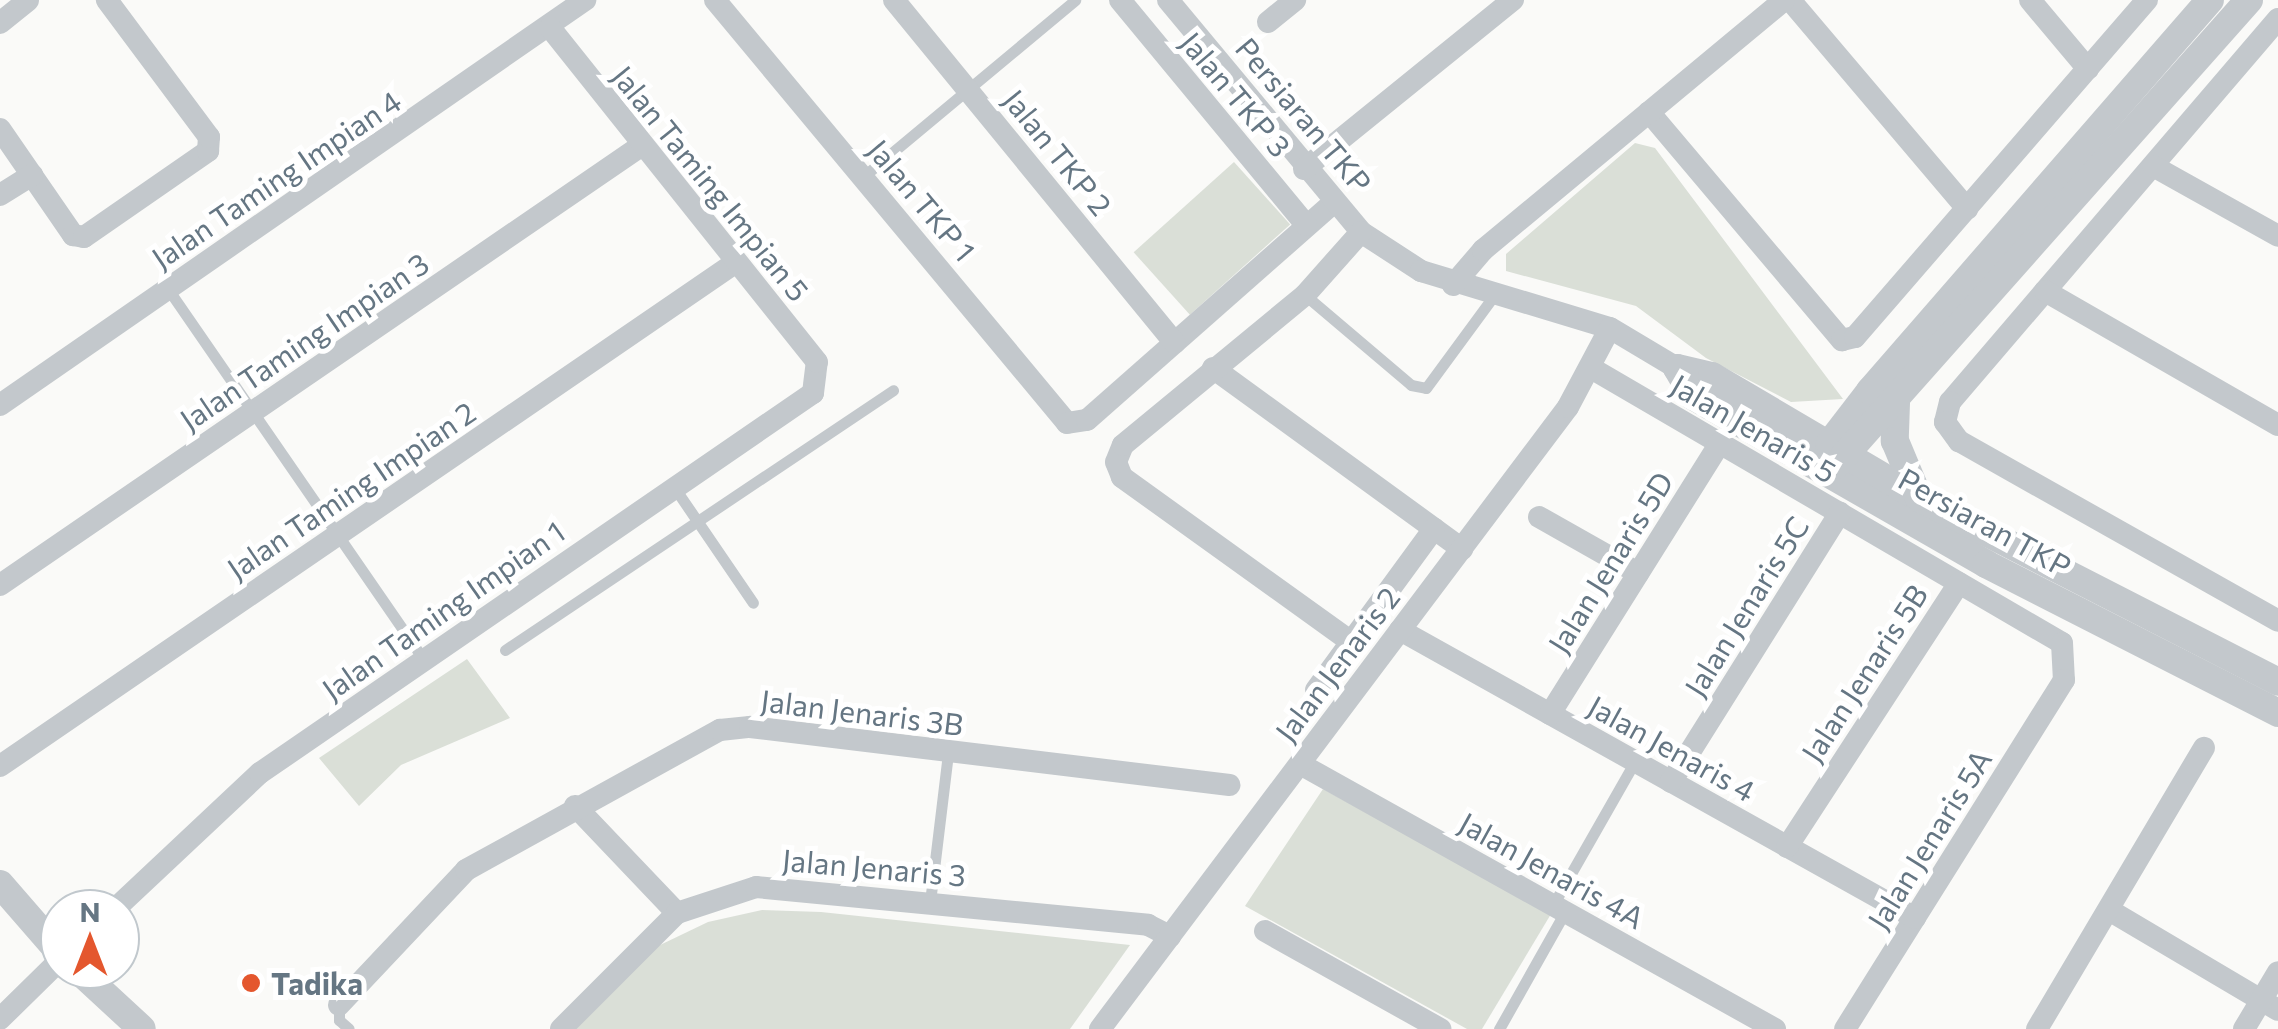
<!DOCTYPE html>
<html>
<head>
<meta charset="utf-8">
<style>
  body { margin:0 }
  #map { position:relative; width:2278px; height:1029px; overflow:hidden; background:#fafaf8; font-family:Commissioner,sans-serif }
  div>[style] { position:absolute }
  .green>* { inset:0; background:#dadfd7; transform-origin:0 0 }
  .service>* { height:11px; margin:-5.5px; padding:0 5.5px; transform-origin:5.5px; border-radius:5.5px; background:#c3c8cc }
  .minor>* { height:22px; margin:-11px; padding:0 11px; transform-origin:11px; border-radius:11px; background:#c3c8cc }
  .tertiary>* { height:28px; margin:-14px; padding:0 14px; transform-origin:14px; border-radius:14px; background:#c3c8cc }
  .dots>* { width:28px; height:28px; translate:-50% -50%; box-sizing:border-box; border:5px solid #fff; border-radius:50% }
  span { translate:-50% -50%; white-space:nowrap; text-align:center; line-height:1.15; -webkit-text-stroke:10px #fff; paint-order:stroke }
  .street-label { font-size:30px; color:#657683 }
  .poi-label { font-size:30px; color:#657683; font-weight:700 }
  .left { translate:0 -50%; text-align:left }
  .north { position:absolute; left:40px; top:889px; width:100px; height:100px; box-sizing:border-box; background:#fff; border:2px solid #c1c8cd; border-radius:50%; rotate:0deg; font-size:28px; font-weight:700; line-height:40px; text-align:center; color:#657683 }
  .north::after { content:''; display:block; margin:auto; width:35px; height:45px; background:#e4572e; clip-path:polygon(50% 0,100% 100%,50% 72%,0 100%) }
</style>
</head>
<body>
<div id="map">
  <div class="green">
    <i style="clip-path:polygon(1635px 143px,1655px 148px,1843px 399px,1791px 402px,1706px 358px,1636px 306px,1506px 271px,1506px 254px)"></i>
    <i style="left:1234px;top:162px;width:84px;height:135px;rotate:48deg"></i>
    <i style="clip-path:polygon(467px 659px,510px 718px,401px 765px,359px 806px,319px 758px)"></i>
    <i style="clip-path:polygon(1323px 789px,1551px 914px,1482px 1029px,1467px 1029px,1245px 906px)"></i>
    <i style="clip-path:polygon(762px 910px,821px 912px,1130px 945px,1070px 1029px,573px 1029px,658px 946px,708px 922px)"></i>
  </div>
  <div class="service">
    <i style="left:864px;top:176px;width:275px;rotate:-39.8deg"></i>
    <i style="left:168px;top:289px;width:449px;rotate:55.4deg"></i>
    <i style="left:1305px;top:295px;width:139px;rotate:40.3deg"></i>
    <i style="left:1411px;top:385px;width:15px;rotate:11deg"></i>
    <i style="left:1426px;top:388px;width:117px;rotate:-53.7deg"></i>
    <i style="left:674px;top:487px;width:140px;rotate:55.7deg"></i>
    <i style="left:505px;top:650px;width:467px;rotate:-33.8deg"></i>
    <i style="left:930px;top:902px;width:150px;rotate:-83.1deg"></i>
    <i style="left:1553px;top:905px;width:166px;rotate:-60.3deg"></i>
    <i style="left:339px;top:1005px;width:15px;rotate:90deg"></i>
    <i style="left:339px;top:1020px;width:13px;rotate:42deg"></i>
    <i style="left:1499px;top:1029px;width:134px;rotate:-60.6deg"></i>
  </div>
  <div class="minor">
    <i style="left:715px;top:0;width:550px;rotate:50.23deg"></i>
    <i style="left:1067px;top:423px;width:20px;rotate:-9deg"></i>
    <i style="left:1087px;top:420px;width:327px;rotate:-41.4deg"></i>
    <i style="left:894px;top:0;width:443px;rotate:50.7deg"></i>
    <i style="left:1120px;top:0;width:292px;rotate:50.4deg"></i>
    <i style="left:1168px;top:0;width:302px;rotate:50.2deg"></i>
    <i style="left:1361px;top:232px;width:72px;rotate:33deg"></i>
    <i style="left:1421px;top:271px;width:197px;rotate:16.8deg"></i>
    <i style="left:1610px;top:328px;width:78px;rotate:30.8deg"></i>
    <i style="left:1790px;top:0;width:274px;rotate:49.7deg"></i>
    <i style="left:2030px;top:0;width:90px;rotate:50deg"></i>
    <i style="left:2278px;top:19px;width:504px;rotate:130.58deg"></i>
    <i style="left:1950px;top:402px;width:21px;rotate:104deg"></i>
    <i style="left:1945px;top:422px;width:24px;rotate:54deg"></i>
    <i style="left:1959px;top:441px;width:366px;rotate:29.4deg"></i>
    <i style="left:1268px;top:22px;width:35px;rotate:-39deg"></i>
    <i style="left:0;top:23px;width:36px;rotate:-39deg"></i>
    <i style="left:1649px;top:112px;width:299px;rotate:49.8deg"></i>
    <i style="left:1842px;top:340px;width:13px;rotate:-13deg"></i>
    <i style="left:1855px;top:337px;width:446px;rotate:-49.1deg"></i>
    <i style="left:0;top:129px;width:129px;rotate:55.4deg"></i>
    <i style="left:73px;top:235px;width:11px;rotate:10deg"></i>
    <i style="left:84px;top:237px;width:151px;rotate:-34.7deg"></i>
    <i style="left:208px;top:151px;width:14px;rotate:-86deg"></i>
    <i style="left:209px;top:137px;width:171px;rotate:-126.7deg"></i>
    <i style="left:2153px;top:166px;width:143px;rotate:29.2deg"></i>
    <i style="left:1304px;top:169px;width:269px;rotate:-39deg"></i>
    <i style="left:0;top:195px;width:38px;rotate:-32deg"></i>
    <i style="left:1453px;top:285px;width:46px;rotate:-49.4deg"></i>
    <i style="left:1483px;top:250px;width:391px;rotate:-39.7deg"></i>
    <i style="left:2045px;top:291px;width:269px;rotate:29.9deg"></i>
    <i style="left:1213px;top:368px;width:308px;rotate:36deg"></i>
    <i style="left:1591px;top:368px;width:545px;rotate:30.28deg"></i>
    <i style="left:2062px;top:643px;width:37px;rotate:87deg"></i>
    <i style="left:2064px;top:680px;width:412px;rotate:122.1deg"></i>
    <i style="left:0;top:405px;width:712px;rotate:-34.7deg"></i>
    <i style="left:1539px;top:517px;width:114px;rotate:29.5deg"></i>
    <i style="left:0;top:585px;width:777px;rotate:-34.41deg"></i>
    <i style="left:1400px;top:630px;width:590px;rotate:29.21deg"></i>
    <i style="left:1350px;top:641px;width:281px;rotate:-144.3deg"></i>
    <i style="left:1122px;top:477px;width:16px;rotate:-112deg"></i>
    <i style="left:1116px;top:462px;width:18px;rotate:-68deg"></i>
    <i style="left:1123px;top:445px;width:236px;rotate:-39.5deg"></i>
    <i style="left:1305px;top:295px;width:84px;rotate:-48.4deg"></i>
    <i style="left:1316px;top:690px;width:200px;rotate:-53.8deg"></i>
    <i style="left:1550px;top:714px;width:320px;rotate:-57.9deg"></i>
    <i style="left:1300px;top:764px;width:544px;rotate:29.16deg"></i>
    <i style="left:0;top:766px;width:891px;rotate:-34.39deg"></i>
    <i style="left:1671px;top:782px;width:318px;rotate:-57.9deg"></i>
    <i style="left:575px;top:806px;width:148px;rotate:46.4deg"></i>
    <i style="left:1787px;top:847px;width:315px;rotate:-56.9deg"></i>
    <i style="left:115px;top:909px;width:199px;rotate:-43.2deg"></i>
    <i style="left:260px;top:773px;width:671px;rotate:-34.5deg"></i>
    <i style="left:813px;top:393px;width:31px;rotate:-83deg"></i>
    <i style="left:817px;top:362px;width:428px;rotate:-128.6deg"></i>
    <i style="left:2109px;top:910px;width:196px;rotate:30.6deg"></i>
    <i style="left:1265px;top:931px;width:201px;rotate:29.2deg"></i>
    <i style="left:339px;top:1005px;width:185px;rotate:-46.7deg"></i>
    <i style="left:466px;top:870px;width:290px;rotate:-28.9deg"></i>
    <i style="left:720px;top:730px;width:30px;rotate:-6deg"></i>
    <i style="left:750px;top:727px;width:483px;rotate:6.9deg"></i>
    <i style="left:0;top:1019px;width:84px;rotate:-44.5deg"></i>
    <i style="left:561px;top:1029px;width:164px;rotate:-45deg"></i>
    <i style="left:677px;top:913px;width:83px;rotate:-18.2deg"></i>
    <i style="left:756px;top:887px;width:394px;rotate:5.5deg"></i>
    <i style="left:1148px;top:925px;width:25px;rotate:27deg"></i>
    <i style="left:1100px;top:1029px;width:778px;rotate:-53.04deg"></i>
    <i style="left:1568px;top:407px;width:89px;rotate:-62deg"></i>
    <i style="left:2037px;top:1029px;width:327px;rotate:-59.3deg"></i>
    <i style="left:2244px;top:1029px;width:66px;rotate:-59.2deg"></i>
  </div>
  <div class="tertiary">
    <i style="left:1677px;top:368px;width:32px;rotate:60deg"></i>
    <i style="left:1693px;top:396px;width:338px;rotate:29.8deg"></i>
    <i style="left:1986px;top:564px;width:328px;rotate:27deg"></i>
    <i style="left:1677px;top:368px;width:36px;rotate:13deg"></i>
    <i style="left:1712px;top:376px;width:240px;rotate:30.5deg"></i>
    <i style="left:1919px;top:498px;width:403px;rotate:27.1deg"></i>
    <i style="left:1896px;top:403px;width:38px;rotate:92deg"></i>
    <i style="left:1895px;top:441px;width:60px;rotate:67.3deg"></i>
    <i style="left:1828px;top:460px;width:17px;rotate:-83deg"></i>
    <i style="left:1830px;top:443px;width:66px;rotate:-52.4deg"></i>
    <i style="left:1870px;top:391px;width:518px;rotate:-48.99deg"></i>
    <i style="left:1836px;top:465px;width:622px;rotate:-48.39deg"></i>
    <i style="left:0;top:884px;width:91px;rotate:49deg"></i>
    <i style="left:77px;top:969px;width:88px;rotate:42.7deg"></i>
  </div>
  <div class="dots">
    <i style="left:251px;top:983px;background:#e4572e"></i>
  </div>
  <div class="street-label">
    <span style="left:1236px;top:94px;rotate:50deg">Jalan TKP 3</span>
    <span style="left:1304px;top:115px;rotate:50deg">Persiaran TKP</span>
    <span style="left:1058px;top:152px;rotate:51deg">Jalan TKP 2</span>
    <span style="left:276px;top:179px;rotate:-34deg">Jalan Taming Impian 4</span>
    <span style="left:711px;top:183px;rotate:51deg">Jalan Taming Impian 5</span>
    <span style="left:922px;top:200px;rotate:50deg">Jalan TKP 1</span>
    <span style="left:304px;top:341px;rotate:-34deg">Jalan Taming Impian 3</span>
    <span style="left:1754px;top:428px;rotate:30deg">Jalan Jenaris 5</span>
    <span style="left:351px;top:490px;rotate:-34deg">Jalan Taming Impian 2</span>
    <span style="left:1985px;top:522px;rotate:29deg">Persiaran TKP</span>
    <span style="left:1610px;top:562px;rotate:-58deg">Jalan Jenaris 5D</span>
    <span style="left:1746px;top:606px;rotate:-58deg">Jalan Jenaris 5C</span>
    <span style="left:443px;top:610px;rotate:-35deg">Jalan Taming Impian 1</span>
    <span style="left:1337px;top:664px;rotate:-53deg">Jalan Jenaris 2</span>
    <span style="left:1864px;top:673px;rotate:-57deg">Jalan Jenaris 5B</span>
    <span style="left:862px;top:712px;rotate:7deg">Jalan Jenaris 3B</span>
    <span style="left:1672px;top:748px;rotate:29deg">Jalan Jenaris 4</span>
    <span style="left:1929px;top:839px;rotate:-58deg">Jalan Jenaris 5A</span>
    <span style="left:874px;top:867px;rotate:5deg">Jalan Jenaris 3</span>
    <span style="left:1552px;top:870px;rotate:29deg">Jalan Jenaris 4A</span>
  </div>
  <div class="poi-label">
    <span class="left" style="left:271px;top:983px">Tadika</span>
  </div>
  <div class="north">N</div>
</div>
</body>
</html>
